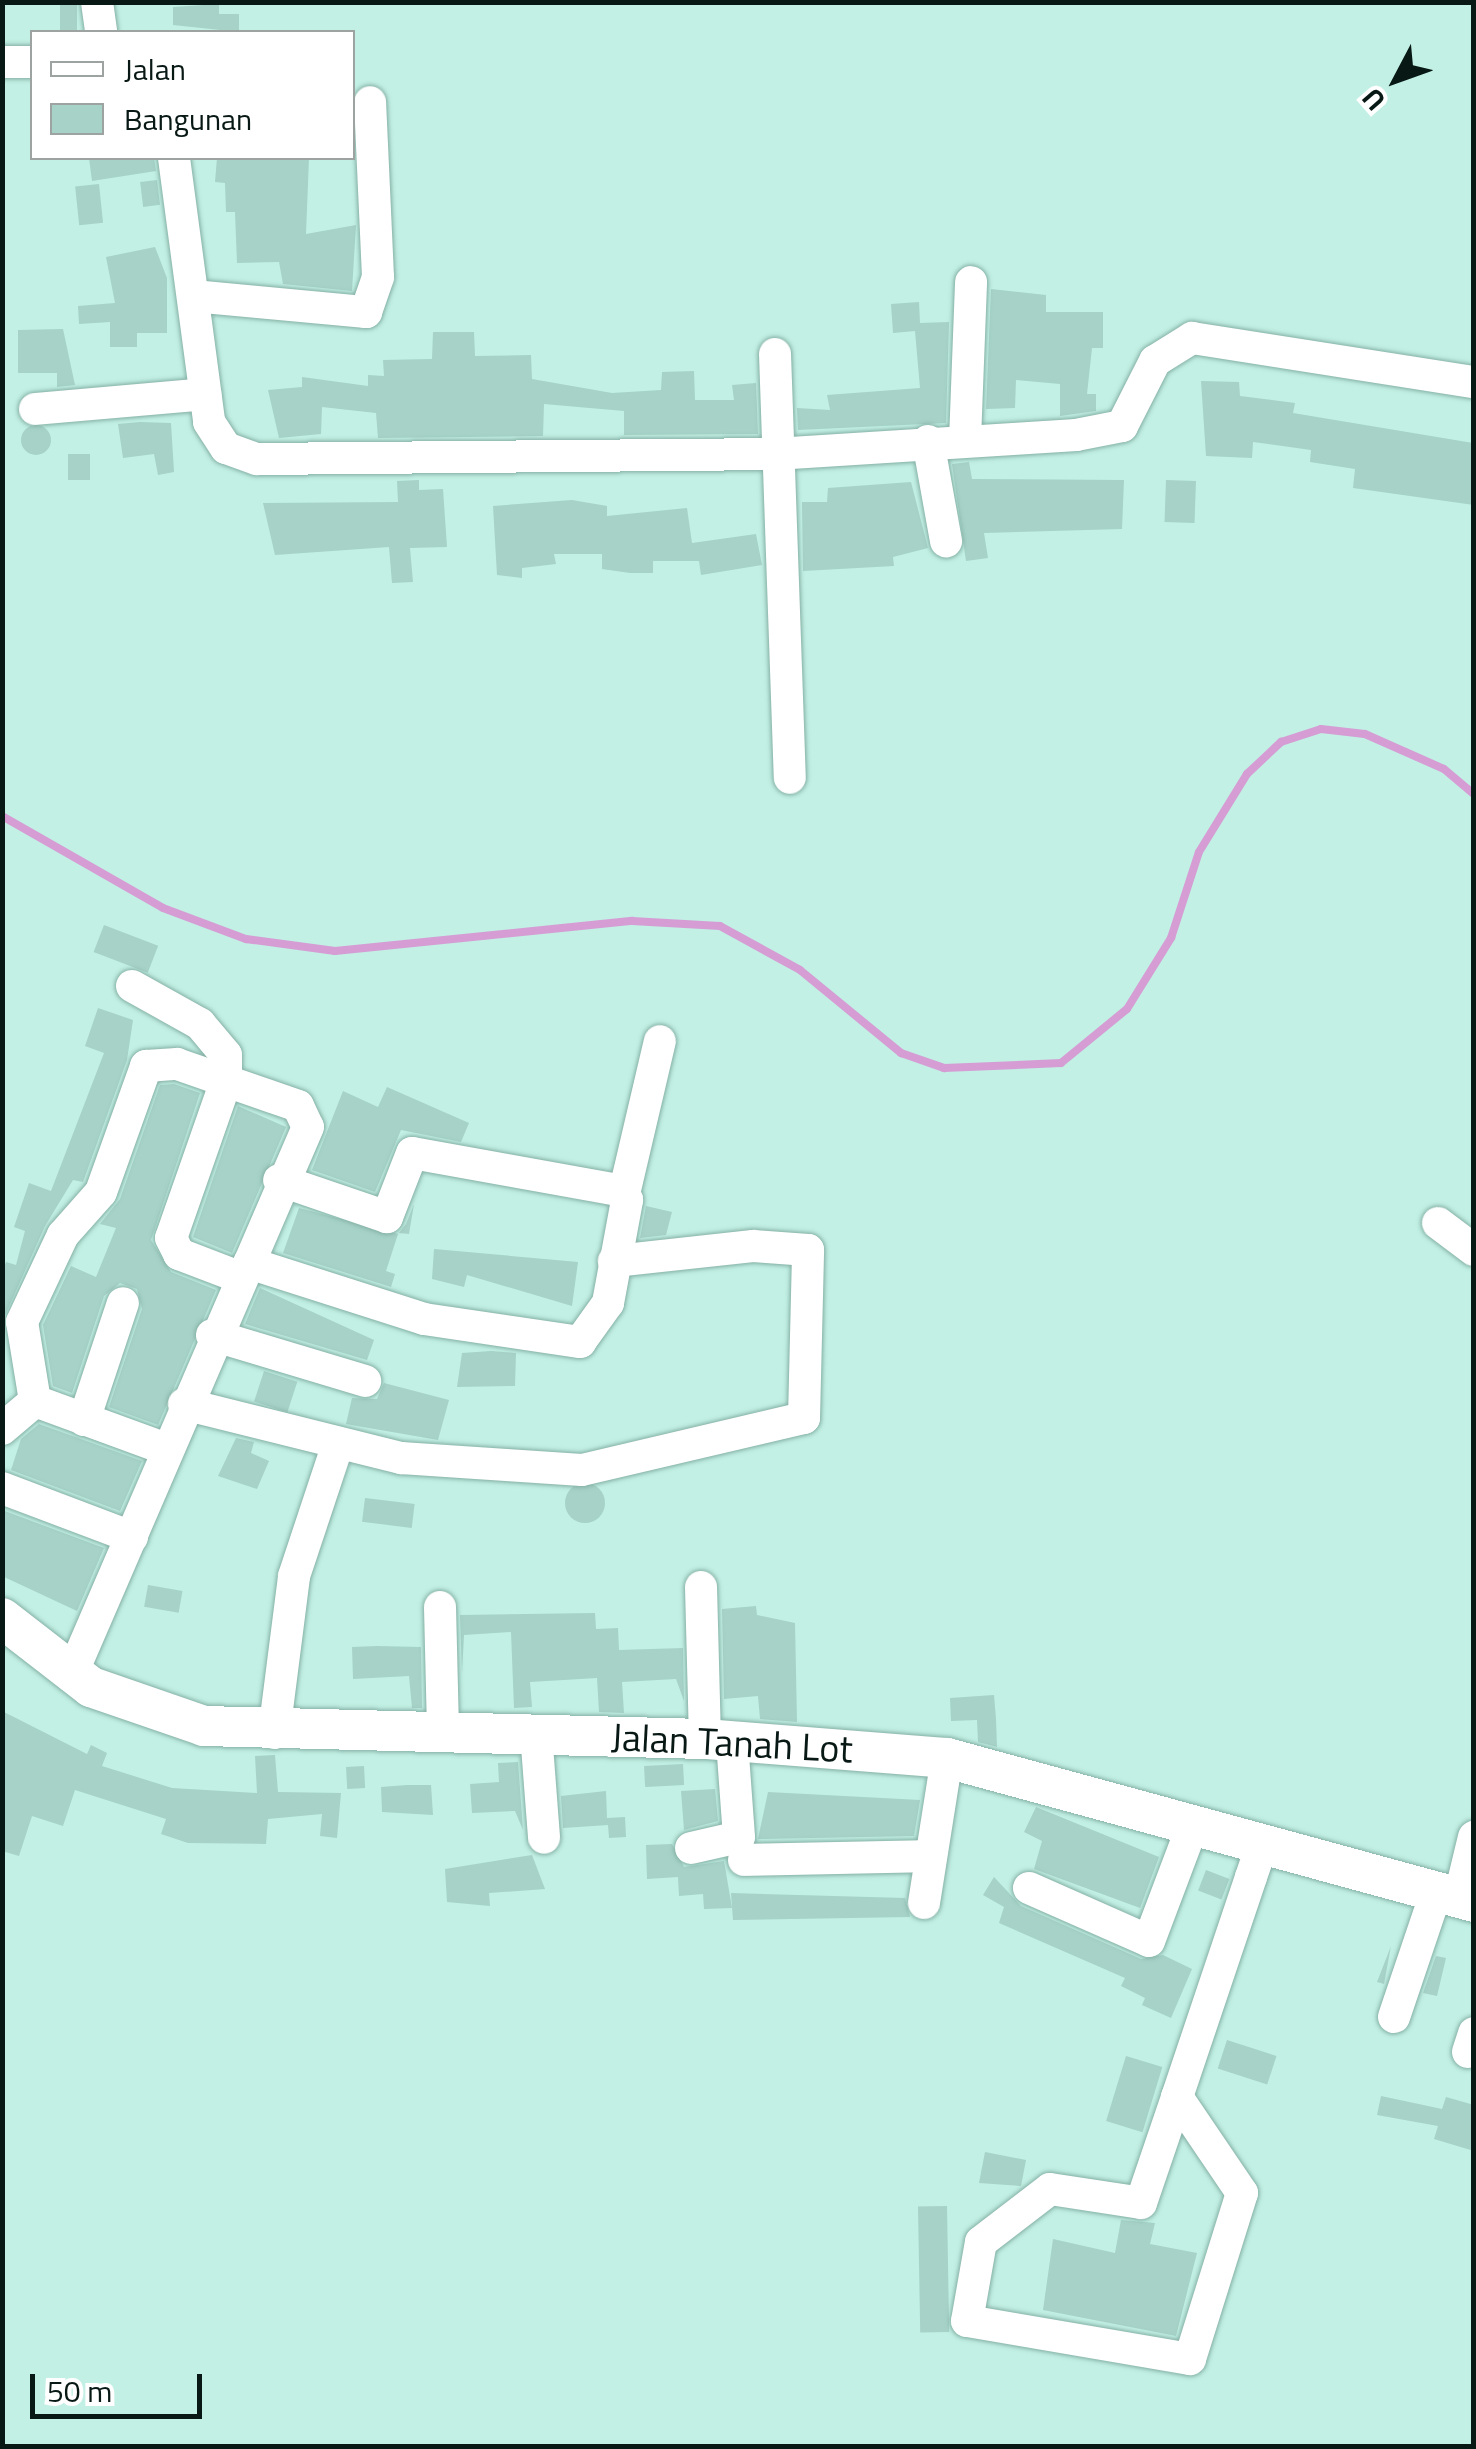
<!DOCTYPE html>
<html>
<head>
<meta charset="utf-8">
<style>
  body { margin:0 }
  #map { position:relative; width:1476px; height:2449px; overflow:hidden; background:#c2f0e4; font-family:"Titillium Web",sans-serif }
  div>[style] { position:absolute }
  .stream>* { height:8px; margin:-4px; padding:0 4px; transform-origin:4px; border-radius:4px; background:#d59dd4 }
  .building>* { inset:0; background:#a6d2c7; transform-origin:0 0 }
  .round { border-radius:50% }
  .roads { filter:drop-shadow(0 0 2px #85b0a5) drop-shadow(0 0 2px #85b0a5) }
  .minor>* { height:32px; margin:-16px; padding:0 16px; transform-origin:16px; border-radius:16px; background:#fff }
  .major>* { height:40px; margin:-20px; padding:0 20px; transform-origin:20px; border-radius:20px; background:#fff }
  span { translate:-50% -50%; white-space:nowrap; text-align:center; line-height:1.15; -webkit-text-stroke:8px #fff; paint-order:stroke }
  .street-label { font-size:38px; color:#081915 }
  .frame { position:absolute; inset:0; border:5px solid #081915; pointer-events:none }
  .legend { position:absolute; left:30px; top:30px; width:325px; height:130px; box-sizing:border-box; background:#fff; border:2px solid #9ca3a1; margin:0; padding:12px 18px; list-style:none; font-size:30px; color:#081915 }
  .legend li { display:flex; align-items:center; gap:20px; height:50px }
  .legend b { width:50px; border:2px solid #9ca3a1 }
  .north { position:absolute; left:1346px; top:30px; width:100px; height:100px; -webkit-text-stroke:8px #fff; paint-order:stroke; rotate:229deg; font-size:28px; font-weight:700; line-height:40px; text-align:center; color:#081915 }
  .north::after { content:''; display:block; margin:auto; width:35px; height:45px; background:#081915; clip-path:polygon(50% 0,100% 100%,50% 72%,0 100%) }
  .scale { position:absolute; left:30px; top:2374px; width:172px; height:45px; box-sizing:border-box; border:5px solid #081915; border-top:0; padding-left:12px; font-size:30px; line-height:35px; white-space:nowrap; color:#081915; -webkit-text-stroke:8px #fff; paint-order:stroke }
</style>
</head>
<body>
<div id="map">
  <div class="stream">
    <i style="left:2px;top:816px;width:185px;rotate:29.7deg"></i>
    <i style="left:163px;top:908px;width:89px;rotate:20.5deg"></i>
    <i style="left:246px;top:939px;width:90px;rotate:7.7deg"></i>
    <i style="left:335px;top:951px;width:299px;rotate:-5.8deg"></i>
    <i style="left:632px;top:921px;width:88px;rotate:3.3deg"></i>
    <i style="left:720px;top:926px;width:91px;rotate:28.8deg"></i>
    <i style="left:800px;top:970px;width:131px;rotate:39.4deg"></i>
    <i style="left:901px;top:1053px;width:46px;rotate:19.2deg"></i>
    <i style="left:944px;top:1068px;width:117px;rotate:-2.4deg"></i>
    <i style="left:1061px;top:1063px;width:85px;rotate:-39.3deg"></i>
    <i style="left:1127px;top:1009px;width:84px;rotate:-58.2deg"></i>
    <i style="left:1171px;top:938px;width:90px;rotate:-72deg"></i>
    <i style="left:1199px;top:852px;width:92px;rotate:-58.4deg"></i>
    <i style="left:1247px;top:774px;width:47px;rotate:-43.3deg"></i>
    <i style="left:1281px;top:742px;width:42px;rotate:-18deg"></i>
    <i style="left:1321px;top:729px;width:44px;rotate:6.5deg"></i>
    <i style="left:1365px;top:734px;width:86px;rotate:23.9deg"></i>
    <i style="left:1444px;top:769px;width:39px;rotate:40deg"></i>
  </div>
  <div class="building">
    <i style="left:60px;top:2px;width:17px;height:30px"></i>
    <i style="clip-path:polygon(219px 4px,219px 14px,239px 14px,239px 32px,173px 25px,173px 7px)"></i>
    <i style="clip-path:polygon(89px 158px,154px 158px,156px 171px,92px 181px)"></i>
    <i style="clip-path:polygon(217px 158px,309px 158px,306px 234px,356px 225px,352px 291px,283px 284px,279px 262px,237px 263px,235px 212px,226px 212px,225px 183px,215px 182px)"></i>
    <i style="left:157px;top:180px;width:25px;height:17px;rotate:83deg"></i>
    <i style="left:99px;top:184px;width:39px;height:24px;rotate:84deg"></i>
    <i style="clip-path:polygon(155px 247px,167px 278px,167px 333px,137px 333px,137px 347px,110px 347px,110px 322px,79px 324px,78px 306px,115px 303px,106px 257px)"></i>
    <i style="clip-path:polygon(991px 289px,1046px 295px,1046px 312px,1103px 312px,1103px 348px,1092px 348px,1087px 394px,1096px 394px,1096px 411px,1060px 416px,1060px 384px,1016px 380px,1015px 408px,986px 409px)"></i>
    <i style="clip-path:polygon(919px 302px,920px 323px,949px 322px,946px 423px,798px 430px,797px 408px,830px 410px,827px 395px,920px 388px,915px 331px,893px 333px,891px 304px)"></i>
    <i style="clip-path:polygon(63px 329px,75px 385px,57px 387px,57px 373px,18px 373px,18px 330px)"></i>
    <i style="clip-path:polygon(433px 332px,474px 332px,475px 356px,531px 355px,532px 379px,612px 393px,661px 390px,662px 372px,694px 371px,695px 400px,734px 400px,732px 385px,756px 383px,758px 434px,624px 435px,624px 411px,544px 404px,543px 436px,378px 438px,376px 413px,322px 407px,321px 434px,279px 438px,268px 390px,302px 387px,302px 377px,368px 386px,368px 375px,384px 376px,383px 360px,432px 359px)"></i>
    <i style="clip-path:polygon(1201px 381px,1239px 382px,1240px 396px,1295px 403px,1293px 413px,1473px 443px,1474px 505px,1353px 488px,1355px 469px,1310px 462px,1311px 450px,1253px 442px,1252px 458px,1206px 456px)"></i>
    <i style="clip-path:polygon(140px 422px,171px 423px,174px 472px,158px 475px,154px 454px,123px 458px,118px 424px)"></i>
    <i class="round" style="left:21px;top:425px;width:30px;height:30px"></i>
    <i style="left:68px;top:454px;width:22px;height:26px"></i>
    <i style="clip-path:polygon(969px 462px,972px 479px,1124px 480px,1122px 529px,984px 533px,988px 558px,966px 561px,952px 464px)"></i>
    <i style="clip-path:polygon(419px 480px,419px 490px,443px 489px,447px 547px,410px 548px,413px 582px,392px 583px,389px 547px,275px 555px,263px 503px,398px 502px,397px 481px)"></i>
    <i style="left:1166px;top:480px;width:30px;height:42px;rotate:2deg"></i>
    <i style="clip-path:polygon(911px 482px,928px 548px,893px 557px,894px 566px,803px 571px,802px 502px,827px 502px,828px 488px)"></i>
    <i style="clip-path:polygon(572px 500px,607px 506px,607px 516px,687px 508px,692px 543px,756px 534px,762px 565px,701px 575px,699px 561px,653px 561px,653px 573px,630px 573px,602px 569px,602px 554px,554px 554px,556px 564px,522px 568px,522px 578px,497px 575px,493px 506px)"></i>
    <i style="left:104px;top:925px;width:58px;height:29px;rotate:21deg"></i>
    <i style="clip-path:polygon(98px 1008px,133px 1020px,127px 1060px,83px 1182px,73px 1180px,45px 1226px,2px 1322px,2px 1274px,6px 1262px,16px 1265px,25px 1231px,14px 1227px,29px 1183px,51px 1191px,104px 1053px,85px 1046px)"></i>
    <i style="clip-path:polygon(174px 1084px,200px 1093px,151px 1240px,171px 1272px,216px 1290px,158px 1425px,109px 1407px,142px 1309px,137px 1289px,120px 1283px,104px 1296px,72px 1393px,53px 1386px,43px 1325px,71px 1266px,96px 1277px,116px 1228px,100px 1224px,120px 1199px,160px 1085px)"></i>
    <i style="clip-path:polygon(387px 1087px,469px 1123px,461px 1142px,401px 1130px,375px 1192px,312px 1170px,343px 1091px,378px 1107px)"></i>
    <i style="clip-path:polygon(238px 1106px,286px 1127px,232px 1253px,193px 1237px)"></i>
    <i style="clip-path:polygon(414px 1204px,409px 1234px,399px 1233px,406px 1224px)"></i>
    <i style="clip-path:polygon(646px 1206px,672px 1212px,666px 1235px,640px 1238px)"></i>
    <i style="clip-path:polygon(299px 1208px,398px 1234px,386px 1271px,395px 1274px,391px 1287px,283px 1253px)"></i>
    <i style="clip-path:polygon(434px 1249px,578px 1262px,572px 1306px,467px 1275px,464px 1287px,432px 1279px)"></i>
    <i style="clip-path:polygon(260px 1288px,374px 1340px,367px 1360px,245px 1324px)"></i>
    <i style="clip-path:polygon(491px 1351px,516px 1353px,515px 1386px,457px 1387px,462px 1353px)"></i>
    <i style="left:264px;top:1371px;width:35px;height:32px;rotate:18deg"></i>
    <i style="clip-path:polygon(384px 1383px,449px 1400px,438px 1440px,346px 1424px,352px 1398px,377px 1399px)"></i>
    <i style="clip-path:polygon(39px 1424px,142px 1461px,120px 1511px,11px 1470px,21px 1439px)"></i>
    <i style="clip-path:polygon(236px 1438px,254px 1442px,251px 1453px,269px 1461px,257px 1489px,218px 1476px)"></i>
    <i class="round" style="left:565px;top:1483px;width:40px;height:40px"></i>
    <i style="left:365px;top:1498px;width:50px;height:24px;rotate:7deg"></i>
    <i style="clip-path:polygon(2px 1510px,104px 1548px,77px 1611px,2px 1576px)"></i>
    <i style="left:148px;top:1585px;width:35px;height:22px;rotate:10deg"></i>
    <i style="clip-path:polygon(756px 1606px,757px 1615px,795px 1623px,797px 1722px,760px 1719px,758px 1696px,724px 1699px,722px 1609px)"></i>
    <i style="clip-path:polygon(595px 1613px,596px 1629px,618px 1628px,619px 1650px,683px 1648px,684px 1701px,676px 1679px,622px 1682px,624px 1713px,599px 1712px,597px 1678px,530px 1682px,532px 1707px,514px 1708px,511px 1632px,464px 1635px,462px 1674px,460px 1615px)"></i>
    <i style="clip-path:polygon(377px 1646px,421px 1647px,422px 1708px,412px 1708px,409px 1676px,353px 1679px,352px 1647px)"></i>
    <i style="clip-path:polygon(994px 1695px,996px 1719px,997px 1747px,978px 1742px,977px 1720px,951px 1721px,950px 1698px)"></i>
    <i style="clip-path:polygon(2px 1711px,87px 1754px,91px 1745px,107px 1753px,102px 1766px,172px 1788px,257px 1793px,255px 1756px,275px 1755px,278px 1792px,341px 1793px,337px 1838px,320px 1836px,322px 1814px,268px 1819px,266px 1844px,188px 1843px,161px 1834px,166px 1819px,75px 1790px,63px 1826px,32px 1816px,19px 1856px,2px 1851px)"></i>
    <i style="clip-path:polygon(518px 1762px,523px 1830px,515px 1811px,472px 1813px,470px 1784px,499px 1782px,498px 1763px)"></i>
    <i style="left:683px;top:1764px;width:21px;height:39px;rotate:87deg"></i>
    <i style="left:364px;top:1766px;width:22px;height:18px;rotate:87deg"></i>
    <i style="clip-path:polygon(407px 1785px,431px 1785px,433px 1815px,382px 1812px,381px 1787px)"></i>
    <i style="clip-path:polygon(715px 1789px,718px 1821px,684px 1830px,681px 1791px)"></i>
    <i style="clip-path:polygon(606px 1791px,607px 1818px,625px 1817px,626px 1837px,609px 1838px,608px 1825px,563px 1828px,561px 1796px)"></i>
    <i style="clip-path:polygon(768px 1792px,920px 1800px,914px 1836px,758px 1839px)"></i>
    <i style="clip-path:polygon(1036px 1807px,1159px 1857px,1140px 1908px,1034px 1869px,1042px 1841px,1024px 1832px)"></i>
    <i style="clip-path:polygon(672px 1844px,684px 1867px,724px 1861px,732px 1908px,704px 1909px,703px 1894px,679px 1896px,678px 1877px,647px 1879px,646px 1845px)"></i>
    <i style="clip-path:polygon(532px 1855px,545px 1889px,489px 1893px,490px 1906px,447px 1902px,445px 1869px)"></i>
    <i style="left:1206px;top:1870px;width:25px;height:22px;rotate:21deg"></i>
    <i style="clip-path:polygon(994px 1877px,1021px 1906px,1141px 1959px,1163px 1955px,1192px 1969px,1171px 2018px,1142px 2005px,1145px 1998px,1121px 1986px,1125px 1978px,999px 1923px,1004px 1907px,983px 1895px)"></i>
    <i style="clip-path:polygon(731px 1893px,905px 1898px,910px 1917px,733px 1920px)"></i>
    <i style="clip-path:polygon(1391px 1946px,1384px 1984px,1377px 1982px)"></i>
    <i style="clip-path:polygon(1436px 1956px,1446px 1958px,1437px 1996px,1423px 1993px)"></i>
    <i style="left:1227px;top:2040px;width:52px;height:30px;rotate:18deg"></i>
    <i style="left:1126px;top:2056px;width:38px;height:68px;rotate:17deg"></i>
    <i style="clip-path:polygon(1381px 2096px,1442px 2109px,1446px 2097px,1474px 2105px,1474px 2151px,1434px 2139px,1438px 2126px,1377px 2115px)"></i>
    <i style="clip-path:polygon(985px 2152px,1026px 2160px,1021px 2186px,979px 2183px)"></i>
    <i style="left:947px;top:2206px;width:126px;height:29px;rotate:89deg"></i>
    <i style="clip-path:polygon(1121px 2220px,1155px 2223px,1150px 2244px,1197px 2253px,1176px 2336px,1043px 2310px,1053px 2239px,1115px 2253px)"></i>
  </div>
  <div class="roads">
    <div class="minor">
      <i style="left:97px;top:2px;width:30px;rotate:82deg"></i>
      <i style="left:2px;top:62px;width:30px"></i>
      <i style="left:174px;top:158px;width:266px;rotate:82.4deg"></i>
      <i style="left:209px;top:422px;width:31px;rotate:57deg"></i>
      <i style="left:226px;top:448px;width:33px;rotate:20deg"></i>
      <i style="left:257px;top:459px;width:518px;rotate:-0.55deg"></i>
      <i style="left:775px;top:454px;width:302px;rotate:-3.6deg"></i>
      <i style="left:1076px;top:435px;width:47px;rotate:-11.1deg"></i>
      <i style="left:1122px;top:426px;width:73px;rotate:-63.1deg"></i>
      <i style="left:1155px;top:361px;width:44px;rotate:-31.9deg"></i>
      <i style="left:1192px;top:338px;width:285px;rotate:8.9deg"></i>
      <i style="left:193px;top:296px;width:174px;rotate:5.3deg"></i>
      <i style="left:366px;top:312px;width:37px;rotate:-71deg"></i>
      <i style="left:378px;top:277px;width:175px;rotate:-92.6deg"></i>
      <i style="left:775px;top:354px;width:424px;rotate:88deg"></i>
      <i style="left:35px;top:409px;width:171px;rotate:-5deg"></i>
      <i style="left:965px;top:440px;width:158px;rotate:-87.8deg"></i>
      <i style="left:928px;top:441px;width:102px;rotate:79.8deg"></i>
      <i style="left:132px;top:986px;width:78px;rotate:29.2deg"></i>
      <i style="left:200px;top:1024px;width:40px;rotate:50deg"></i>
      <i style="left:226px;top:1055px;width:26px;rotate:90deg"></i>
      <i style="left:226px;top:1081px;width:166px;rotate:109.3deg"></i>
      <i style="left:171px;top:1238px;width:18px;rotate:63deg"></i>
      <i style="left:179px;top:1254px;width:64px;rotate:21deg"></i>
      <i style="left:624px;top:1194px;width:157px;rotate:-76.8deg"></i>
      <i style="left:1438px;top:1223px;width:45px;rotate:36.9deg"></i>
      <i style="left:249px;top:1263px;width:184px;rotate:17.7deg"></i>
      <i style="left:424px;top:1319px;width:158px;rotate:8.4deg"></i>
      <i style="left:580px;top:1342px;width:48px;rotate:-54.3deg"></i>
      <i style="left:608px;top:1303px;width:105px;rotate:-79.5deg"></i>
      <i style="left:627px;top:1200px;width:13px;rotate:-132deg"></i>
      <i style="left:618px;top:1190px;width:209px;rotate:-169.8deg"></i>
      <i style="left:412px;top:1153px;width:69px;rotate:111.3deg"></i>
      <i style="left:387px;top:1217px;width:114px;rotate:-161.1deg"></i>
      <i style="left:212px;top:1335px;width:160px;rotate:16.7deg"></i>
      <i style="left:35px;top:1401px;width:80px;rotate:-99.3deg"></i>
      <i style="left:22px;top:1322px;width:96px;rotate:-64.8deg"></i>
      <i style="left:63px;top:1235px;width:57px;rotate:-48.5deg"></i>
      <i style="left:101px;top:1192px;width:134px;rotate:-70.3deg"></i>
      <i style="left:146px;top:1066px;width:31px;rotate:-4deg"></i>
      <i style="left:177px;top:1064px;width:128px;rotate:19.1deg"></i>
      <i style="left:298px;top:1106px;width:23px;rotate:65deg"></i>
      <i style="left:308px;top:1127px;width:598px;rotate:113.35deg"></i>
      <i style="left:35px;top:1401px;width:140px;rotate:20.1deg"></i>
      <i style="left:184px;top:1404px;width:224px;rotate:14deg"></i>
      <i style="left:401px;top:1458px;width:181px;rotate:3.8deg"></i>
      <i style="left:582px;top:1470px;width:228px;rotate:-13.2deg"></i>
      <i style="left:804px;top:1418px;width:168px;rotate:-88.6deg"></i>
      <i style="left:808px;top:1250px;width:55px;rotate:-175.8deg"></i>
      <i style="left:753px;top:1246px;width:140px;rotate:173.8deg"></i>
      <i style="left:84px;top:1420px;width:123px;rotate:-71.6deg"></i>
      <i style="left:2px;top:1429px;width:43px;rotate:-40.3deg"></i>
      <i style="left:2px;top:1488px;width:139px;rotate:20.7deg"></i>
      <i style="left:701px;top:1587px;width:152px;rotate:88.5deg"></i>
      <i style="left:440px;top:1607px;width:125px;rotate:88.6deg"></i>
      <i style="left:274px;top:1733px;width:158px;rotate:-82.7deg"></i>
      <i style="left:294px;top:1576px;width:136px;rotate:-71.6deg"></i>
      <i style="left:536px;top:1733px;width:105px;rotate:85.6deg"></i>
      <i style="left:691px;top:1848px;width:49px;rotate:-12.9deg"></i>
      <i style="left:739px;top:1837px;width:96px;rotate:-94.2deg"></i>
      <i style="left:744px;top:1860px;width:187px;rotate:-1.2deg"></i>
      <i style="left:1029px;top:1888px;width:131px;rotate:23.8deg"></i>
      <i style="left:1149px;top:1941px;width:127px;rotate:-69.3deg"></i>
      <i style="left:1459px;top:1899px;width:64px;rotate:-76.4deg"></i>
      <i style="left:924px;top:1903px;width:147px;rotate:-81deg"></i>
      <i style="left:1394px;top:2017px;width:131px;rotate:-71.3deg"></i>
      <i style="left:1468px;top:2052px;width:20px;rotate:-72deg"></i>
      <i style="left:1177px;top:2097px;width:116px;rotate:55.9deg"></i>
      <i style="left:1242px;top:2193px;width:174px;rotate:107.4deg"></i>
      <i style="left:1190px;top:2359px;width:226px;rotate:-170.3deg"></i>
      <i style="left:967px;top:2321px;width:80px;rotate:-80deg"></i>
      <i style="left:981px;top:2242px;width:87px;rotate:-37.5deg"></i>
      <i style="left:1050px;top:2189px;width:92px;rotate:8.7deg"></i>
      <i style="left:1141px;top:2203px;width:112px;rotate:-71.2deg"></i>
      <i style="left:1177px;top:2097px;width:232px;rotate:-71.4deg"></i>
      <i style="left:1251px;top:1877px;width:37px;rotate:-71deg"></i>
    </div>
    <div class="major">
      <i style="left:2px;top:1618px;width:113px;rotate:37.8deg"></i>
      <i style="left:91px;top:1687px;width:120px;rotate:19deg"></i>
      <i style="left:204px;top:1726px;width:501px;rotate:1.49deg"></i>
      <i style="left:705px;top:1739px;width:243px;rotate:4.5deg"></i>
      <i style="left:947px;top:1758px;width:546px;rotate:15.28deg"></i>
    </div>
  </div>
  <div class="street-label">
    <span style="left:732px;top:1743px;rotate:3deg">Jalan Tanah Lot</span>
  </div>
  <div class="frame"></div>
  <ul class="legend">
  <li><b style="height:12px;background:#fff"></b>Jalan</li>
  <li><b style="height:28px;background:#a6d2c7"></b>Bangunan</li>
  </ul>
  <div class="north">U</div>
  <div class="scale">50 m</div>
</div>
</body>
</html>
